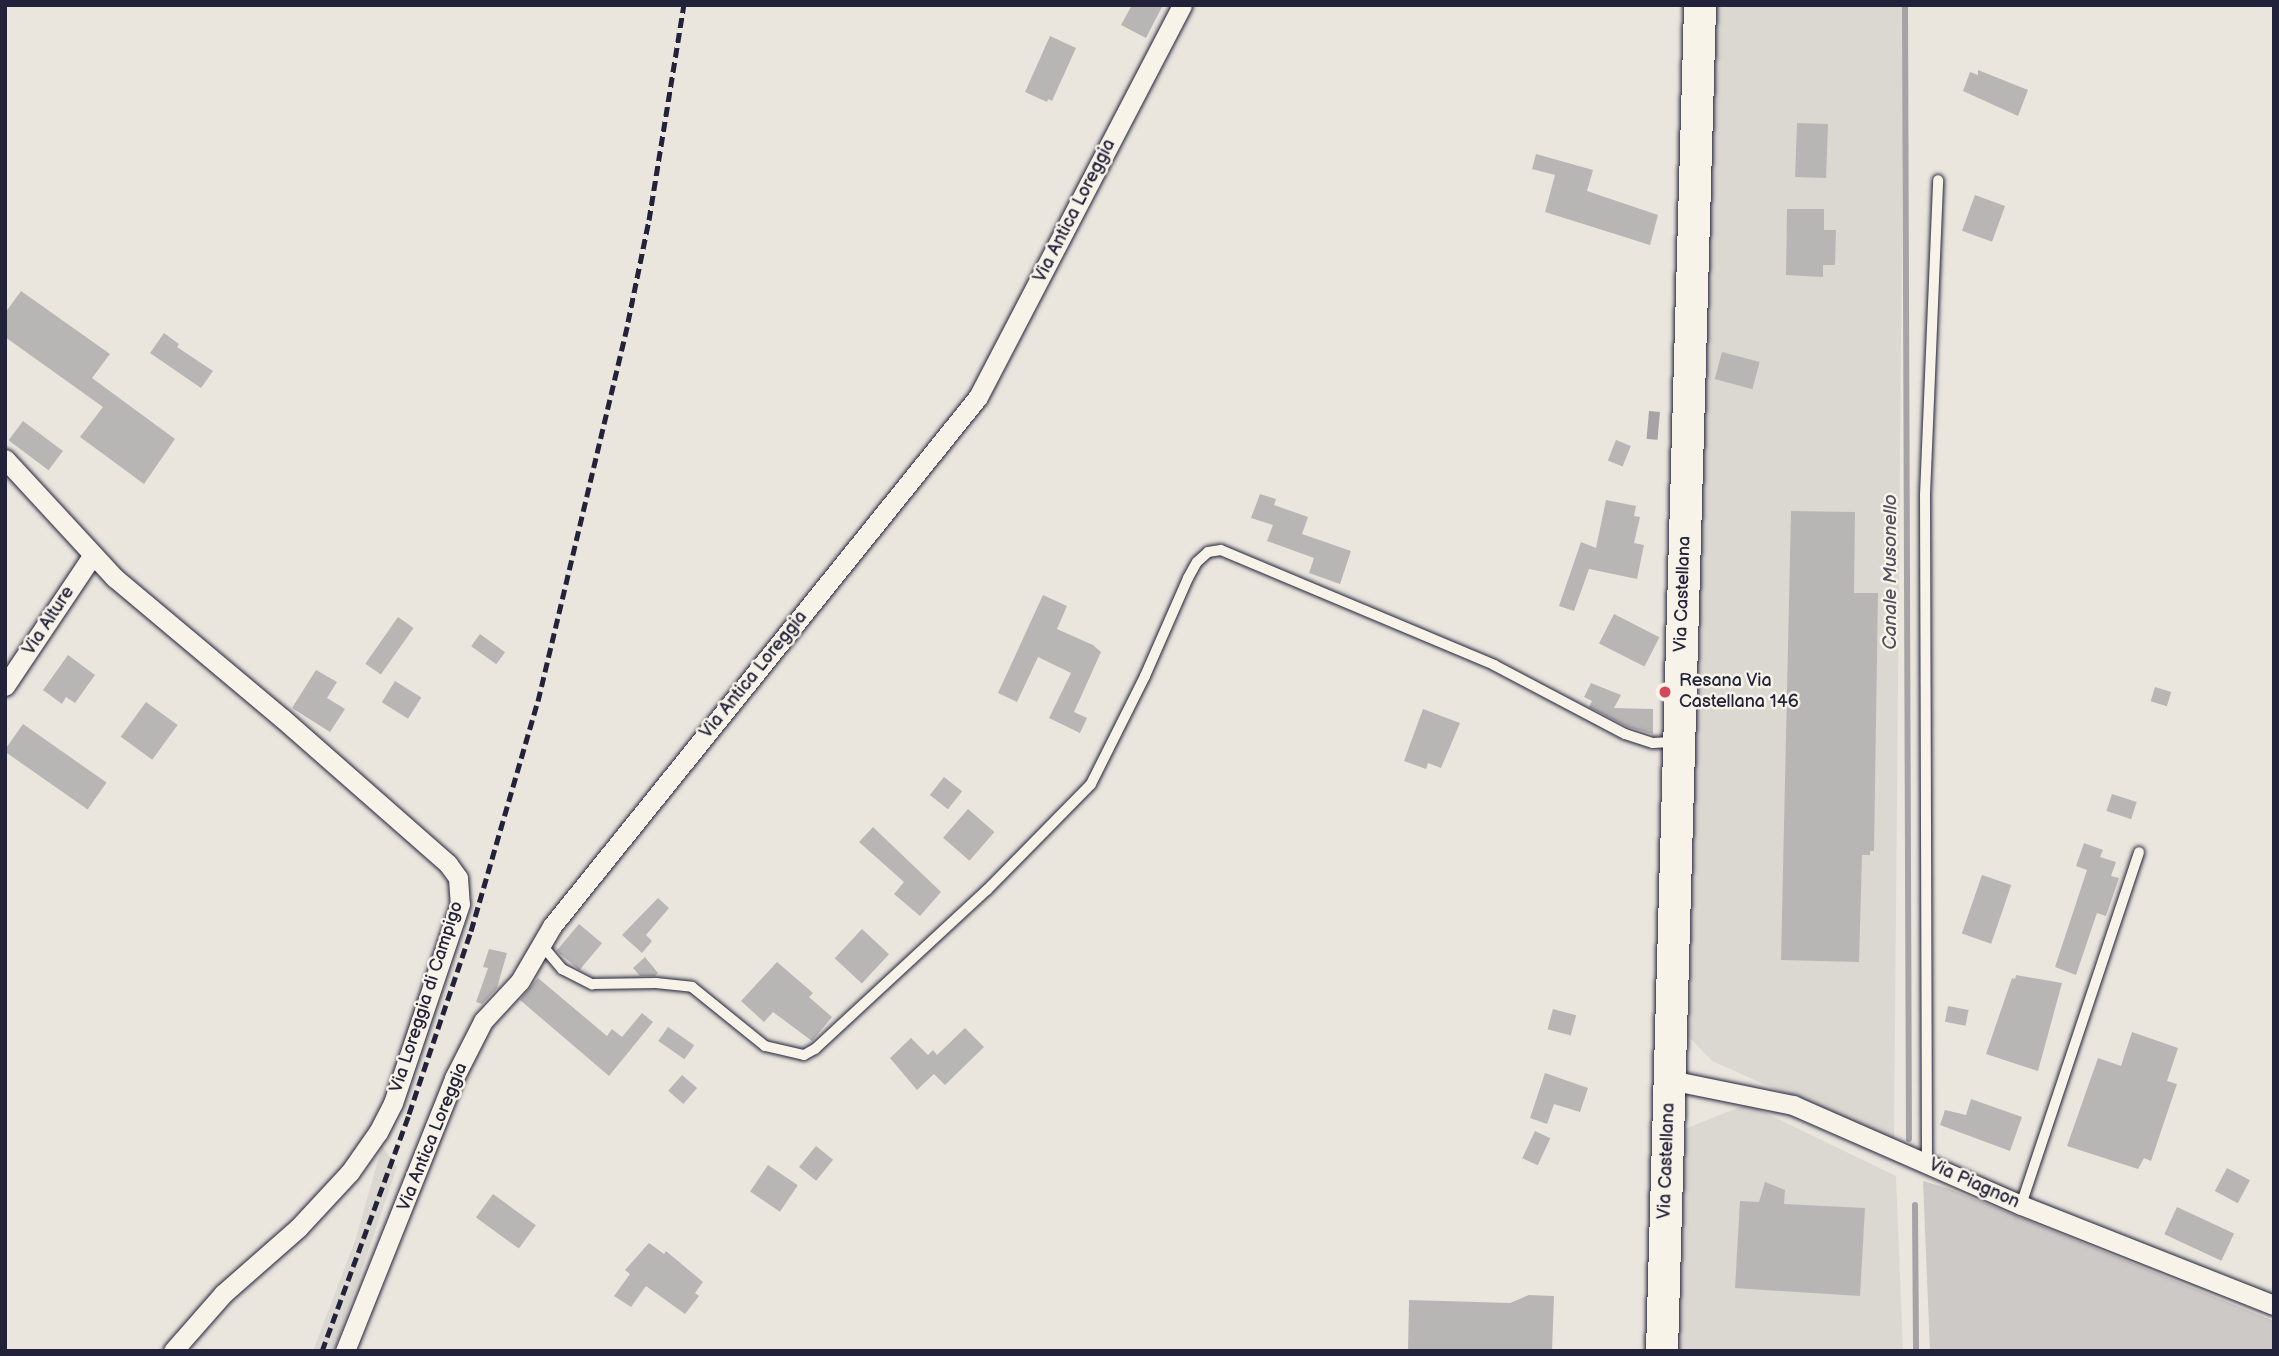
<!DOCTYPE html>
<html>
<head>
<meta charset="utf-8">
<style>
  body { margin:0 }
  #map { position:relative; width:2279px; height:1356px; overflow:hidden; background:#eae6de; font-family:"Balsamiq Sans",sans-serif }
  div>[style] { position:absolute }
  .built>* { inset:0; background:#dbd8d2 }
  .green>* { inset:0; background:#cdc9c6 }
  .water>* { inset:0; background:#a6a3a6; transform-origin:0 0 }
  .stream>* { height:6px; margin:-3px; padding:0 3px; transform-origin:3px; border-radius:3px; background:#a6a3a6 }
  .building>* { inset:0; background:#b8b6b5; transform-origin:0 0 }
  .roads { filter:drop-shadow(0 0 2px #22223b) drop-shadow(0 0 2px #22223b) }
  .lane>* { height:10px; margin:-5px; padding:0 5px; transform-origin:5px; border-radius:5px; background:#f7f3e8 }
  .street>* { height:19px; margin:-9.5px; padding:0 9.5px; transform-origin:9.5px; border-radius:9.5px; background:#f7f3e8 }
  .primary>* { height:32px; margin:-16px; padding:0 16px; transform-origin:16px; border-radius:16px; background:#f7f3e8 }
  .rail>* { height:5px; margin-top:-2.5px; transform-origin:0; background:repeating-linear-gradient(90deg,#22223b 0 10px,transparent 0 15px) }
  .dots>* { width:19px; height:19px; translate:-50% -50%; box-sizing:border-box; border:4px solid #f7f3e8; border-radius:50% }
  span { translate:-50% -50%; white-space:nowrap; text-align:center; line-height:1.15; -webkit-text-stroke:5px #f7f3e8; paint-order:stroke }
  .street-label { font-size:18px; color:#22223b }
  .poi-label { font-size:18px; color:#22223b }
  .left { translate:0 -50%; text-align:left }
  .water-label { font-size:19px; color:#504f60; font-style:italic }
  .frame { position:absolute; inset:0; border:7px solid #22223b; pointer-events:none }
</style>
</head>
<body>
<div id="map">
  <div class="built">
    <i style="clip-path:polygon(1713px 5px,1904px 5px,1894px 1141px,1712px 1061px,1688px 1036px)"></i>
    <i style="clip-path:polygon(1747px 1104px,1896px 1176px,1903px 1351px,1678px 1351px,1685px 1129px)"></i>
    <i style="clip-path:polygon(382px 1146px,397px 1167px,334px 1351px,313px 1351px,355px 1241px)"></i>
  </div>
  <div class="green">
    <i style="clip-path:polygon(1923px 1181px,1950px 1189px,2274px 1321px,2274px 1351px,1930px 1351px)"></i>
  </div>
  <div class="water">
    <i style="left:1649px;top:411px;width:11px;height:28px;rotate:5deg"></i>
  </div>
  <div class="stream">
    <i style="left:1905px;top:5px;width:1134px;rotate:89.8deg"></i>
    <i style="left:1915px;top:1205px;width:146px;rotate:89.6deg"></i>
  </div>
  <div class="building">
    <i style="clip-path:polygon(1132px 5px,1163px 5px,1146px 38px,1121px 25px)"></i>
    <i style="clip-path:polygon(1050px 36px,1076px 48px,1052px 101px,1048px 99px,1047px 102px,1025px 92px)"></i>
    <i style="clip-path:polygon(1978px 70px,2028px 90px,2018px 116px,1963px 91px,1970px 72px,1978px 75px)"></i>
    <i style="left:1797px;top:123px;width:31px;height:54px;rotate:2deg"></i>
    <i style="clip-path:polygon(1536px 154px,1593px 170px,1587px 191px,1658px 215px,1650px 245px,1545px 212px,1555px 175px,1532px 169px)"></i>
    <i style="left:1975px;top:195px;width:32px;height:38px;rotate:20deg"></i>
    <i style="clip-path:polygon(1787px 209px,1824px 209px,1824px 230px,1836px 230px,1835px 265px,1823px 265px,1823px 277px,1786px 275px)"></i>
    <i style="clip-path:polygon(21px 291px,110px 354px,92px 378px,175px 439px,144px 484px,80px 437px,103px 407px,5px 337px,5px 313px)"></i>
    <i style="clip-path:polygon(164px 333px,179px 344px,177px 347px,213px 371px,201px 388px,150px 353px)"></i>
    <i style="left:1722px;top:352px;width:39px;height:28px;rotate:15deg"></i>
    <i style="left:23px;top:421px;width:50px;height:24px;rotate:37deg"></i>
    <i style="left:1616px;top:440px;width:16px;height:22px;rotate:22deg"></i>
    <i style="clip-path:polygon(1260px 494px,1276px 499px,1274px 505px,1308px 517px,1302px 534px,1351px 551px,1340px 584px,1309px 573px,1314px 558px,1267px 541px,1273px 525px,1251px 518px)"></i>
    <i style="clip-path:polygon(1606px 500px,1636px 506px,1634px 516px,1640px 517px,1634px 543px,1644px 545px,1637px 579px,1589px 569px,1574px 611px,1559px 606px,1581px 542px,1596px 548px)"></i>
    <i style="clip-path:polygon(1791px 511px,1855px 512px,1854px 593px,1878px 593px,1874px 851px,1870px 851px,1870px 855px,1862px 855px,1859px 962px,1781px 960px)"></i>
    <i style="clip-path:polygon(1043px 595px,1067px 606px,1057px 629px,1093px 645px,1101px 652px,1074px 712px,1087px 718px,1080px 733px,1049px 718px,1071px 673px,1038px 657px,1017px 702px,998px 693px)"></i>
    <i style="left:1614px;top:614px;width:51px;height:33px;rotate:27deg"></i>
    <i style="left:398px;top:617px;width:19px;height:57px;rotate:35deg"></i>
    <i style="left:480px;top:634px;width:31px;height:15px;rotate:36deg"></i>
    <i style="clip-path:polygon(68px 655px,95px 675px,75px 703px,66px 697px,62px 704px,43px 690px)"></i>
    <i style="clip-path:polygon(316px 670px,337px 682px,327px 698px,345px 709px,330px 732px,292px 708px)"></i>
    <i style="left:395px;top:681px;width:31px;height:25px;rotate:32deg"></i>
    <i style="clip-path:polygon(1591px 683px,1621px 695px,1614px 708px,1653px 709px,1653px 734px,1628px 727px,1589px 707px,1592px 701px,1584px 697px)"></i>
    <i style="left:2155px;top:687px;width:17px;height:15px;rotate:17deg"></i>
    <i style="left:146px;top:702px;width:39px;height:43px;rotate:36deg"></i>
    <i style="clip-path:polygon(1423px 709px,1460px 723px,1441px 768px,1428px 763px,1426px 769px,1404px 761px)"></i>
    <i style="left:23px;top:724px;width:102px;height:33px;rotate:35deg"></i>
    <i style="left:944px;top:777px;width:23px;height:23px;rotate:38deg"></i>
    <i style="left:2112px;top:794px;width:26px;height:18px;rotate:18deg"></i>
    <i style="left:968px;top:809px;width:35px;height:38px;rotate:41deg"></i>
    <i style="clip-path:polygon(873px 827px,941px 892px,920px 916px,894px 894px,904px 882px,859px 842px)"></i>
    <i style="clip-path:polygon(2084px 843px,2103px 850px,2100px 857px,2116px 862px,2111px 876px,2119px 878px,2106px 916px,2097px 913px,2076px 975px,2055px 967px,2087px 870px,2076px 866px)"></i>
    <i style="left:1982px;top:875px;width:31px;height:62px;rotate:19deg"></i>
    <i style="clip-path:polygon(658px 898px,669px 908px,646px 935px,652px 941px,642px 953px,622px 935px)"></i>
    <i style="left:579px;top:924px;width:30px;height:35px;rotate:40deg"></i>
    <i style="left:862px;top:929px;width:37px;height:40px;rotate:43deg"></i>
    <i style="clip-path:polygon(489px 949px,507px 953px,497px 988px,482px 1004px,476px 1002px,488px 968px,483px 967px)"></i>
    <i style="clip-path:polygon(645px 957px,658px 973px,655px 976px,640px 976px,633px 968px)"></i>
    <i style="clip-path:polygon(777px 962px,813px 993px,809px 997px,832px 1017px,812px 1041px,773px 1012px,764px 1022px,741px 1001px)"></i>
    <i style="clip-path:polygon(2016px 975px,2062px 983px,2038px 1071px,1986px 1054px,2012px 978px,2015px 979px)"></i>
    <i style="clip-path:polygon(538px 978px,607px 1036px,612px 1029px,622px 1037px,642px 1013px,653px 1022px,609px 1076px,520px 1000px)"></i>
    <i style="left:1948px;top:1006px;width:21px;height:16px;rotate:11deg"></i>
    <i style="left:1553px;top:1009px;width:24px;height:21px;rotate:15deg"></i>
    <i style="left:668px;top:1027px;width:32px;height:17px;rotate:35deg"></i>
    <i style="clip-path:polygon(965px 1028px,984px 1047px,945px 1085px,934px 1074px,917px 1090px,890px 1058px,911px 1038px,928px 1055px,933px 1050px,937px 1055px)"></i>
    <i style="clip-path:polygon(2132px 1032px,2178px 1048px,2167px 1081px,2177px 1084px,2151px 1161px,2144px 1158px,2138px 1169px,2067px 1146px,2098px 1058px,2121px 1066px)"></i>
    <i style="clip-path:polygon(1545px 1073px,1588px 1088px,1580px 1112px,1554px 1104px,1547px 1124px,1530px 1118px)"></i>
    <i style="left:682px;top:1075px;width:20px;height:21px;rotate:41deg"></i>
    <i style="clip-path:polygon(1971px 1099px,2022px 1117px,2010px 1151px,1940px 1125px,1945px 1110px,1966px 1115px)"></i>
    <i style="left:1535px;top:1131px;width:17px;height:30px;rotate:25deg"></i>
    <i style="left:816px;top:1146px;width:22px;height:27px;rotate:39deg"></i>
    <i style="left:768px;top:1165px;width:36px;height:32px;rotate:34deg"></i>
    <i style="left:2227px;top:1168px;width:26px;height:26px;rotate:28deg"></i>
    <i style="clip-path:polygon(1765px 1182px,1785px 1190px,1784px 1204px,1865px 1208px,1860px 1296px,1735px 1288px,1740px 1201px,1759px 1202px)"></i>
    <i style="left:493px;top:1194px;width:53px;height:29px;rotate:36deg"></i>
    <i style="left:2177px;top:1207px;width:63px;height:30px;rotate:25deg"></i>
    <i style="clip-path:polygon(649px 1243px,664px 1254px,666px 1251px,703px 1282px,695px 1293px,699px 1296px,685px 1314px,646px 1286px,631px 1307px,614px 1296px,630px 1274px,625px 1270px)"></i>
    <i style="clip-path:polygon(1529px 1295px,1554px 1296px,1552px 1351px,1408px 1351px,1409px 1300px,1510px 1303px)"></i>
  </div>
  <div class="roads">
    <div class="lane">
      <i style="left:541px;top:944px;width:33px;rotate:50deg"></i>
      <i style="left:562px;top:969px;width:34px;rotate:27deg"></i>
      <i style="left:592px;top:984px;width:64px;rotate:-0.9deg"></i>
      <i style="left:656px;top:983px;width:36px;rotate:6deg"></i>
      <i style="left:692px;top:987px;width:94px;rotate:38.9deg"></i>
      <i style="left:765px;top:1046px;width:40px;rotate:13deg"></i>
      <i style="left:804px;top:1055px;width:13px;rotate:-29deg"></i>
      <i style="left:815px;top:1049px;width:234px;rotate:-42.8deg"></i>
      <i style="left:987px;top:890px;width:148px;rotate:-45.5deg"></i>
      <i style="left:1091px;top:784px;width:121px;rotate:-63.4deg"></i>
      <i style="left:1145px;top:676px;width:107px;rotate:-66.3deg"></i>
      <i style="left:1188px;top:578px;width:18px;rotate:-61deg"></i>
      <i style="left:1197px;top:562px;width:15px;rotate:-42deg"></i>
      <i style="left:1208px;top:552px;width:13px;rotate:-9deg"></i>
      <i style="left:1221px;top:550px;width:296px;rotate:22.8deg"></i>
      <i style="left:1494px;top:665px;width:148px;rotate:27.8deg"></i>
      <i style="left:1625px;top:734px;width:29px;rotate:18deg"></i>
      <i style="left:1653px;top:743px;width:22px;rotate:-3deg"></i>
      <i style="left:1927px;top:1164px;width:669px;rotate:-90.17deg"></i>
      <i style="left:1925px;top:495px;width:315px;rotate:-87.6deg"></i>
      <i style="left:2021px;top:1205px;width:372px;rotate:-71.5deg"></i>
    </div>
    <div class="street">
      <i style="left:5px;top:459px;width:162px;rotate:47.3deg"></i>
      <i style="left:115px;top:578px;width:218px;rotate:40deg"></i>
      <i style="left:282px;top:718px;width:221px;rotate:41.3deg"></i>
      <i style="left:448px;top:864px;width:17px;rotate:54deg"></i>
      <i style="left:458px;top:878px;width:26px;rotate:86deg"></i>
      <i style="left:460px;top:904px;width:210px;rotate:108.6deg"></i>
      <i style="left:393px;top:1103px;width:33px;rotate:117deg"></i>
      <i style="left:378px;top:1132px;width:49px;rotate:125deg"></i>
      <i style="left:350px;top:1172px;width:76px;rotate:132.9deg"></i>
      <i style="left:298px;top:1228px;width:100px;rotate:138.7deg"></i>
      <i style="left:223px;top:1294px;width:76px;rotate:131.3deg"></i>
      <i style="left:5px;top:686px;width:156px;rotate:-56.2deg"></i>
      <i style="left:1670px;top:1080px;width:126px;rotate:11.5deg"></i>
      <i style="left:1793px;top:1105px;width:249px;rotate:23.7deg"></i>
      <i style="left:2021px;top:1205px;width:272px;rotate:21.6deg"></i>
      <i style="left:345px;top:1351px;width:294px;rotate:-68.2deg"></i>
      <i style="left:454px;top:1078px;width:64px;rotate:-63deg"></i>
      <i style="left:483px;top:1021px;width:54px;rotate:-47.2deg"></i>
      <i style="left:520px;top:981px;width:64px;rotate:-59.8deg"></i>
      <i style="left:552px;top:926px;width:679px;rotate:-51.16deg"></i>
      <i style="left:978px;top:397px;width:442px;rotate:-62.5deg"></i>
    </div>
    <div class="primary">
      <i style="left:1662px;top:1351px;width:1347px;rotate:-88.38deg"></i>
    </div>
  </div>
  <div class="rail">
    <i style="left:322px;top:1351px;width:252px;rotate:-69.8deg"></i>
    <i style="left:409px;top:1114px;width:193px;rotate:-71.3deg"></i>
    <i style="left:471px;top:931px;width:240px;rotate:-73.8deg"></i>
    <i style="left:538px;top:701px;width:390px;rotate:-76.6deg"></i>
    <i style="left:628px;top:322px;width:104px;rotate:-78.4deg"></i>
    <i style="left:649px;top:220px;width:218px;rotate:-80.8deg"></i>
  </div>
  <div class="dots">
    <i style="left:1665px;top:692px;background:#d1495b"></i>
  </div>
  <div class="street-label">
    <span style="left:1075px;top:211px;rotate:-63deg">Via Antica Loreggia</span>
    <span style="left:1683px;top:594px;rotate:-88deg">Via Castellana</span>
    <span style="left:49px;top:621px;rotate:-57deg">Via Alture</span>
    <span style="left:754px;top:675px;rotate:-51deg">Via Antica Loreggia</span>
    <span style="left:427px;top:997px;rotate:-72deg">Via Loreggia di Campigo</span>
    <span style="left:433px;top:1137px;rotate:-68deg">Via Antica Loreggia</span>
    <span style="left:1667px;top:1161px;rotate:-88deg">Via Castellana</span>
    <span style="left:1974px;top:1184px;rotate:24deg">Via Piagnon</span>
  </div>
  <div class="poi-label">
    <span class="left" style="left:1679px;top:692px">Resana Via<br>Castellana 146</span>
  </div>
  <div class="water-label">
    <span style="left:1891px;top:572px;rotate:-90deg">Canale Musonello</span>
  </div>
  <div class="frame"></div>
</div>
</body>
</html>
